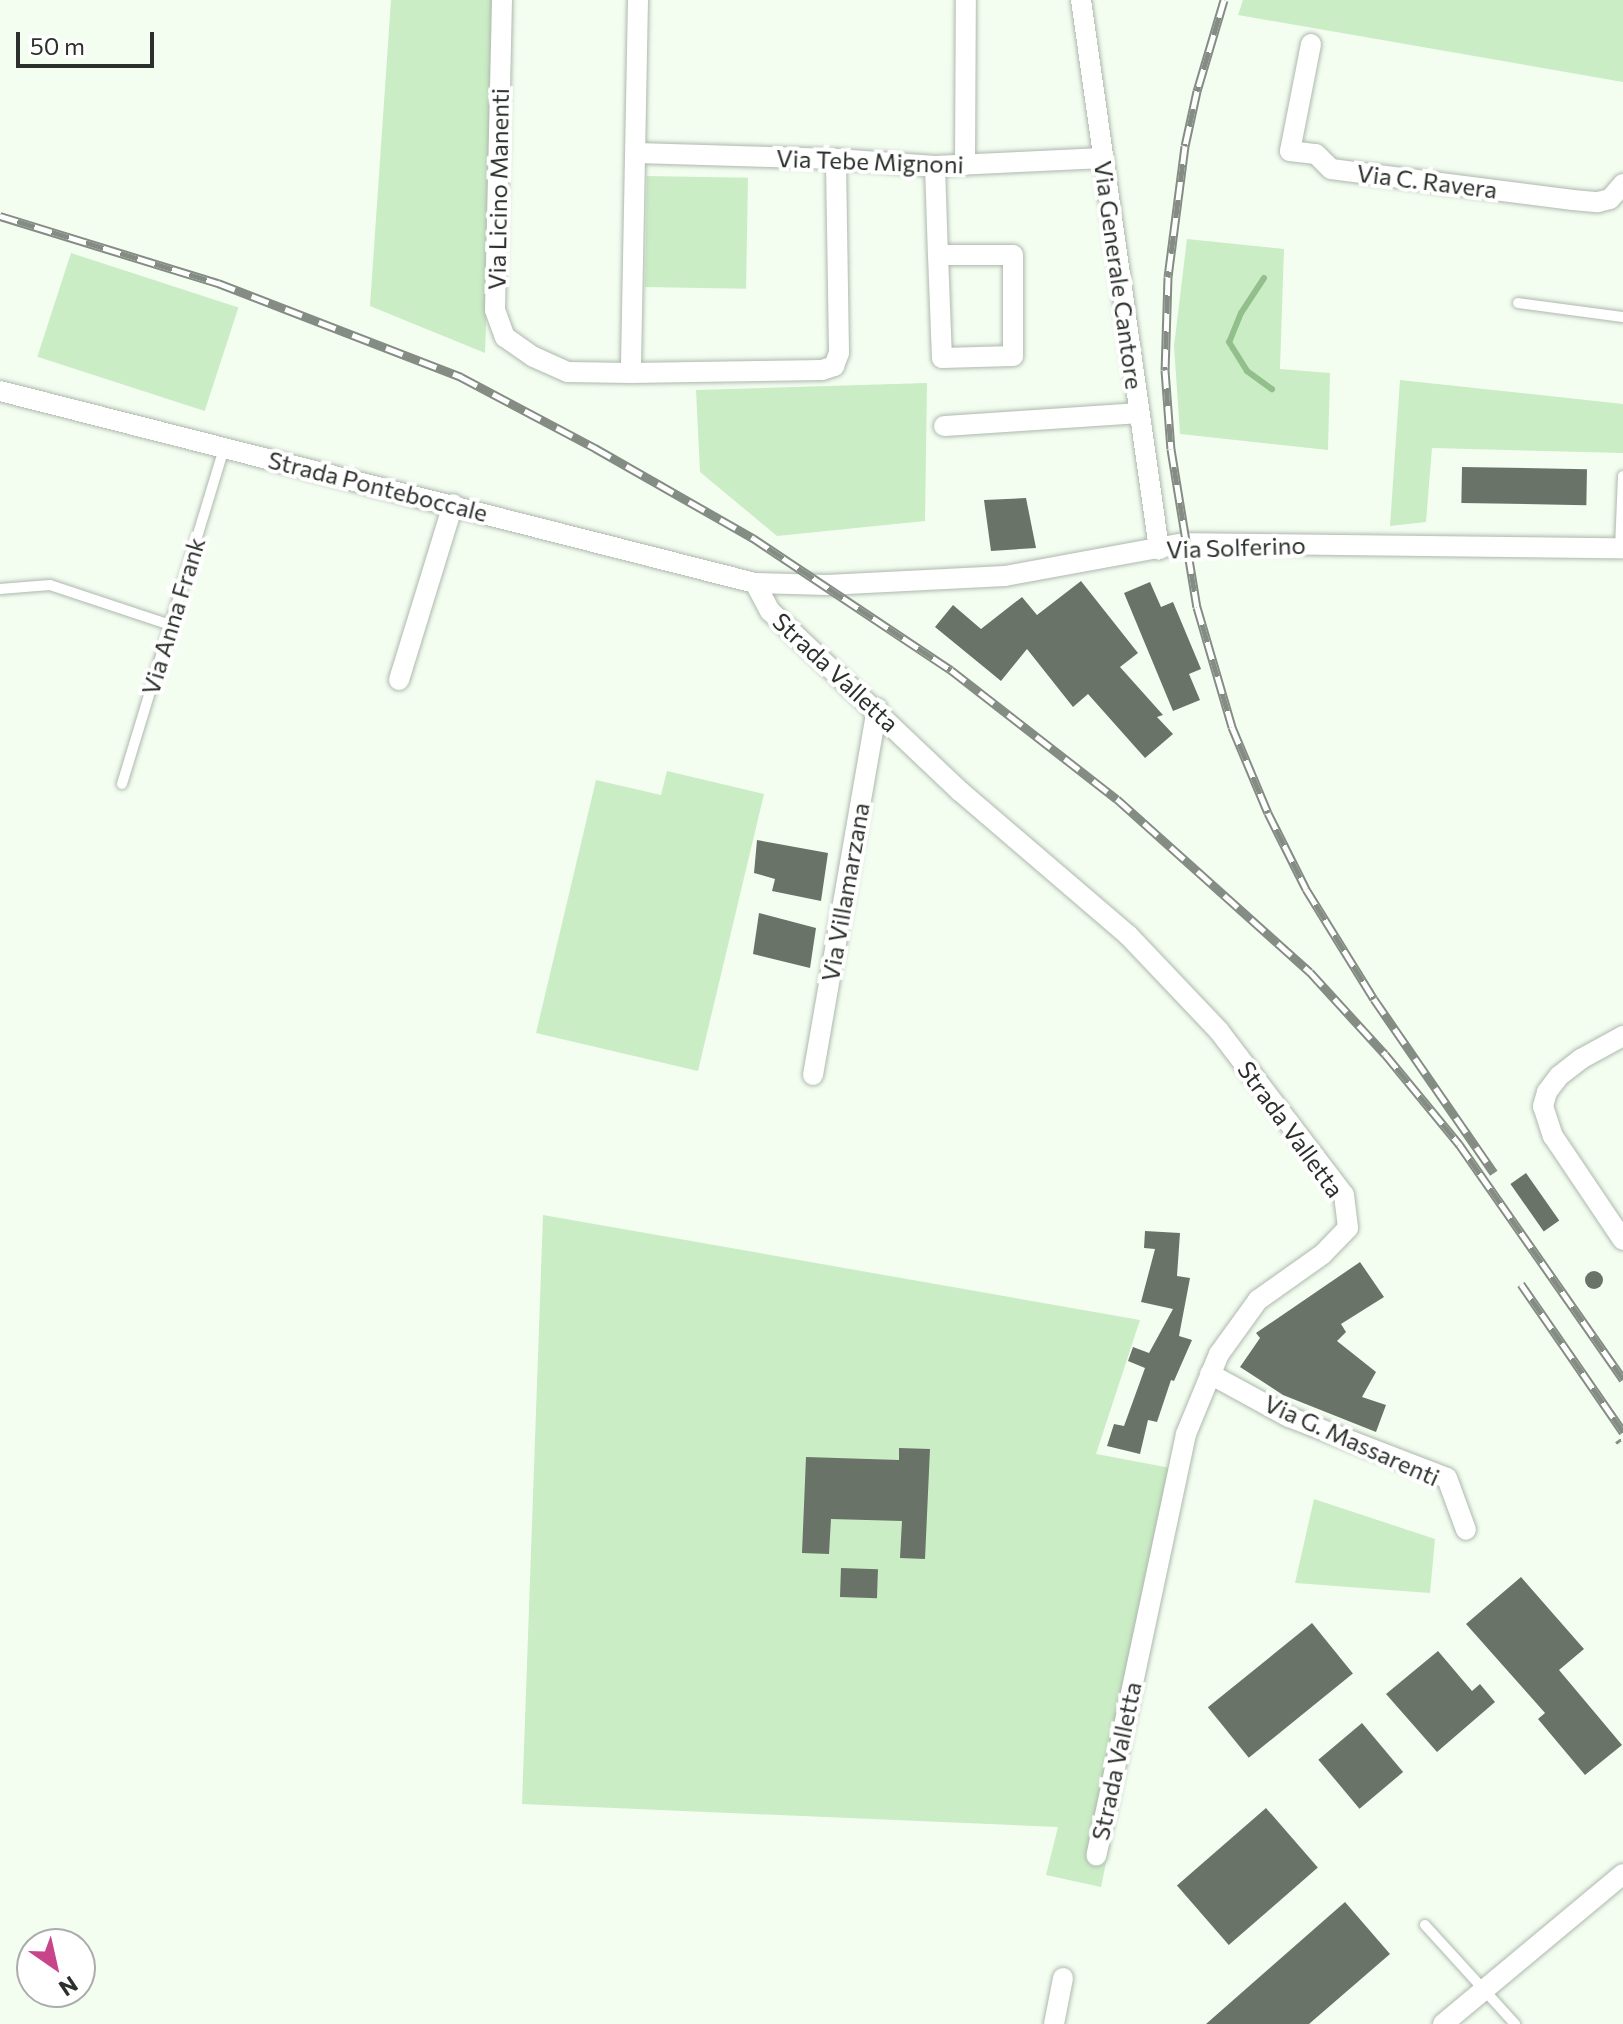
<!DOCTYPE html>
<html>
<head>
<meta charset="utf-8">
<style>
  body { margin:0 }
  #map { position:relative; width:1623px; height:2024px; overflow:hidden; background:#f3fef1; font-family:Commissioner,sans-serif }
  div>[style] { position:absolute }
  .green>* { inset:0; background:#caedc5; transform-origin:0 0 }
  .stream>* { height:6px; margin:-3px; padding:0 3px; transform-origin:3px; border-radius:3px; background:#92bf8c }
  .building>* { inset:0; background:#6a7368; transform-origin:0 0 }
  .round { border-radius:50% }
  .path>* { height:3px; margin-top:-1.5px; transform-origin:0; background:repeating-linear-gradient(90deg,#888f87 0 6px,transparent 0 10px) }
  .roads { filter:drop-shadow(0 0 2px #aeb8ad) drop-shadow(0 0 2px #aeb8ad) }
  .service>* { height:10px; margin:-5px; padding:0 5px; transform-origin:5px; border-radius:5px; background:#fff }
  .minor>* { height:20px; margin:-10px; padding:0 10px; transform-origin:10px; border-radius:10px; background:#fff }
  .rail>* { height:9px; margin-top:-4.5px; transform-origin:0; background:repeating-linear-gradient(90deg,#fff 0 18px,#848c84 0 36px); box-sizing:border-box; border-block:2px solid #848c84 }
  span { translate:-50% -50%; white-space:nowrap; text-align:center; line-height:1.15; -webkit-text-stroke:8px #fff; paint-order:stroke }
  .street-label { font-size:24px; color:#2c302c }
  .north { position:absolute; left:16px; top:1928px; width:80px; height:80px; box-sizing:border-box; background:#fff; border:2px solid #abacab; border-radius:50%; rotate:146deg; font-size:22px; font-weight:700; line-height:32px; text-align:center; color:#2c302c }
  .north::after { content:''; display:block; margin:auto; width:28px; height:36px; background:#c8458a; clip-path:polygon(50% 0,100% 100%,50% 72%,0 100%) }
  .scale { position:absolute; left:16px; top:32px; width:138px; height:36px; box-sizing:border-box; border:4px solid #2c302c; border-top:0; padding-left:10px; font-size:24px; line-height:28px; white-space:nowrap; color:#2c302c; -webkit-text-stroke:6px #fff; paint-order:stroke }
</style>
</head>
<body>
<div id="map">
  <div class="green">
    <i style="clip-path:polygon(391px 0,498px 0,485px 353px,370px 306px)"></i>
    <i style="clip-path:polygon(1243px 0,1623px 0,1623px 82px,1238px 15px)"></i>
    <i style="left:647px;top:176px;width:101px;height:111px;rotate:1deg"></i>
    <i style="clip-path:polygon(1187px 239px,1284px 249px,1280px 369px,1330px 373px,1328px 450px,1180px 434px,1174px 346px)"></i>
    <i style="left:71px;top:253px;width:176px;height:109px;rotate:18deg"></i>
    <i style="clip-path:polygon(1400px 380px,1623px 404px,1623px 453px,1432px 448px,1426px 522px,1390px 526px)"></i>
    <i style="clip-path:polygon(927px 383px,925px 521px,777px 536px,700px 472px,696px 390px)"></i>
    <i style="clip-path:polygon(667px 771px,764px 794px,698px 1071px,536px 1033px,596px 780px,661px 795px)"></i>
    <i style="clip-path:polygon(543px 1215px,1140px 1320px,1096px 1454px,1187px 1471px,1101px 1887px,1046px 1875px,1058px 1827px,522px 1804px)"></i>
    <i style="clip-path:polygon(1314px 1499px,1435px 1539px,1430px 1593px,1295px 1583px)"></i>
  </div>
  <div class="stream">
    <i style="left:1264px;top:278px;width:42px;rotate:123.3deg"></i>
    <i style="left:1241px;top:313px;width:31px;rotate:112deg"></i>
    <i style="left:1229px;top:342px;width:34px;rotate:58deg"></i>
    <i style="left:1247px;top:371px;width:31px;rotate:36deg"></i>
  </div>
  <div class="building">
    <i style="left:1462px;top:467px;width:125px;height:36px;rotate:1deg"></i>
    <i style="clip-path:polygon(1026px 498px,1036px 548px,991px 551px,984px 500px)"></i>
    <i style="clip-path:polygon(1081px 581px,1138px 653px,1120px 667px,1163px 715px,1157px 717px,1173px 734px,1145px 758px,1088px 694px,1073px 707px,1027px 649px,1001px 681px,935px 627px,953px 605px,981px 629px,1022px 597px,1037px 615px)"></i>
    <i style="clip-path:polygon(1150px 582px,1161px 607px,1173px 602px,1201px 669px,1189px 674px,1200px 700px,1173px 711px,1124px 593px)"></i>
    <i style="clip-path:polygon(757px 840px,828px 853px,821px 901px,772px 891px,775px 879px,754px 873px)"></i>
    <i style="clip-path:polygon(759px 913px,816px 928px,810px 968px,753px 954px)"></i>
    <i style="left:1526px;top:1173px;width:58px;height:19px;rotate:55deg"></i>
    <i style="clip-path:polygon(1145px 1231px,1180px 1233px,1177px 1276px,1190px 1278px,1179px 1336px,1192px 1340px,1174px 1381px,1171px 1380px,1157px 1422px,1148px 1420px,1140px 1454px,1107px 1446px,1114px 1424px,1124px 1426px,1145px 1368px,1128px 1361px,1133px 1347px,1149px 1353px,1173px 1309px,1141px 1302px,1155px 1249px,1144px 1248px)"></i>
    <i style="clip-path:polygon(1360px 1262px,1384px 1297px,1341px 1324px,1346px 1332px,1337px 1341px,1376px 1372px,1362px 1397px,1386px 1405px,1376px 1432px,1283px 1395px,1240px 1367px,1260px 1338px,1256px 1333px)"></i>
    <i class="round" style="left:1585px;top:1271px;width:18px;height:18px"></i>
    <i style="clip-path:polygon(899px 1448px,930px 1449px,925px 1559px,900px 1558px,902px 1521px,831px 1519px,829px 1554px,802px 1553px,806px 1457px,899px 1460px)"></i>
    <i style="left:841px;top:1568px;width:37px;height:29px;rotate:2deg"></i>
    <i style="clip-path:polygon(1521px 1577px,1584px 1649px,1559px 1670px,1622px 1745px,1585px 1775px,1538px 1719px,1545px 1713px,1466px 1624px)"></i>
    <i style="left:1312px;top:1623px;width:65px;height:134px;rotate:51deg"></i>
    <i style="clip-path:polygon(1438px 1651px,1472px 1691px,1480px 1684px,1495px 1702px,1437px 1752px,1386px 1694px)"></i>
    <i style="left:1362px;top:1723px;width:64px;height:57px;rotate:50deg"></i>
    <i style="left:1266px;top:1808px;width:79px;height:118px;rotate:49deg"></i>
    <i style="clip-path:polygon(1345px 1902px,1390px 1954px,1309px 2024px,1206px 2024px)"></i>
  </div>
  <div class="path">
    <i style="left:1616px;top:1443px;width:9px;rotate:-36deg"></i>
  </div>
  <div class="roads">
    <div class="service">
      <i style="left:1518px;top:303px;width:106px;rotate:7.6deg"></i>
      <i style="left:1620px;top:548px;width:72px;rotate:-87.6deg"></i>
      <i style="left:0;top:589px;width:50px;rotate:-4.6deg"></i>
      <i style="left:50px;top:585px;width:126px;rotate:18.4deg"></i>
      <i style="left:122px;top:784px;width:350px;rotate:-73.1deg"></i>
      <i style="left:1425px;top:1925px;width:134px;rotate:47.7deg"></i>
    </div>
    <div class="minor">
      <i style="left:502px;top:0;width:310px;rotate:91.3deg"></i>
      <i style="left:495px;top:310px;width:29px;rotate:70deg"></i>
      <i style="left:505px;top:337px;width:35px;rotate:35deg"></i>
      <i style="left:534px;top:357px;width:37px;rotate:24deg"></i>
      <i style="left:568px;top:372px;width:63px;rotate:0.9deg"></i>
      <i style="left:638px;top:0;width:373px;rotate:91.1deg"></i>
      <i style="left:631px;top:373px;width:191px;rotate:-0.9deg"></i>
      <i style="left:822px;top:370px;width:13px;rotate:-18deg"></i>
      <i style="left:834px;top:366px;width:14px;rotate:-69deg"></i>
      <i style="left:839px;top:353px;width:194px;rotate:-90.9deg"></i>
      <i style="left:1081px;top:0;width:555px;rotate:81.91deg"></i>
      <i style="left:1311px;top:44px;width:109px;rotate:101.1deg"></i>
      <i style="left:1290px;top:151px;width:26px;rotate:7deg"></i>
      <i style="left:1316px;top:154px;width:21px;rotate:45deg"></i>
      <i style="left:1331px;top:169px;width:244px;rotate:7.3deg"></i>
      <i style="left:1573px;top:200px;width:25px;rotate:5deg"></i>
      <i style="left:1598px;top:202px;width:12px;rotate:-14deg"></i>
      <i style="left:1610px;top:199px;width:20px;rotate:-49deg"></i>
      <i style="left:637px;top:153px;width:199px;rotate:1.7deg"></i>
      <i style="left:836px;top:159px;width:99px;rotate:4deg"></i>
      <i style="left:935px;top:166px;width:168px;rotate:-2.7deg"></i>
      <i style="left:965px;top:165px;width:165px;rotate:-89.7deg"></i>
      <i style="left:935px;top:166px;width:89px;rotate:88.1deg"></i>
      <i style="left:938px;top:255px;width:103px;rotate:87.8deg"></i>
      <i style="left:942px;top:358px;width:71px;rotate:-1.6deg"></i>
      <i style="left:1013px;top:356px;width:101px;rotate:-90deg"></i>
      <i style="left:1013px;top:255px;width:75px;rotate:180deg"></i>
      <i style="left:0;top:391px;width:779px;rotate:14.27deg"></i>
      <i style="left:755px;top:583px;width:72px;rotate:1.6deg"></i>
      <i style="left:827px;top:585px;width:178px;rotate:-2.9deg"></i>
      <i style="left:1005px;top:576px;width:182px;rotate:-10.4deg"></i>
      <i style="left:1184px;top:543px;width:439px;rotate:0.7deg"></i>
      <i style="left:944px;top:426px;width:194px;rotate:-3.8deg"></i>
      <i style="left:755px;top:583px;width:32px;rotate:62deg"></i>
      <i style="left:770px;top:611px;width:263px;rotate:43.5deg"></i>
      <i style="left:961px;top:792px;width:220px;rotate:40.6deg"></i>
      <i style="left:1128px;top:935px;width:132px;rotate:46.5deg"></i>
      <i style="left:1219px;top:1031px;width:206px;rotate:52.7deg"></i>
      <i style="left:1344px;top:1195px;width:33px;rotate:83deg"></i>
      <i style="left:1348px;top:1228px;width:36px;rotate:134deg"></i>
      <i style="left:1323px;top:1254px;width:80px;rotate:144.7deg"></i>
      <i style="left:1258px;top:1300px;width:67px;rotate:125.8deg"></i>
      <i style="left:1219px;top:1354px;width:87px;rotate:112.4deg"></i>
      <i style="left:1186px;top:1434px;width:431px;rotate:102deg"></i>
      <i style="left:399px;top:680px;width:184px;rotate:-72.9deg"></i>
      <i style="left:1623px;top:1036px;width:48px;rotate:151.3deg"></i>
      <i style="left:1581px;top:1059px;width:28px;rotate:142deg"></i>
      <i style="left:1559px;top:1076px;width:20px;rotate:127deg"></i>
      <i style="left:1547px;top:1092px;width:15px;rotate:106deg"></i>
      <i style="left:1543px;top:1106px;width:32px;rotate:72deg"></i>
      <i style="left:1553px;top:1136px;width:125px;rotate:56.1deg"></i>
      <i style="left:813px;top:1075px;width:372px;rotate:-80.1deg"></i>
      <i style="left:1210px;top:1374px;width:90px;rotate:28.6deg"></i>
      <i style="left:1289px;top:1417px;width:169px;rotate:21.1deg"></i>
      <i style="left:1447px;top:1478px;width:55px;rotate:69.9deg"></i>
      <i style="left:1054px;top:2024px;width:47px;rotate:-78.9deg"></i>
      <i style="left:1443px;top:2024px;width:234px;rotate:-39.8deg"></i>
    </div>
  </div>
  <div class="rail">
    <i style="left:1224px;top:0;width:95px;rotate:106.5deg"></i>
    <i style="left:1197px;top:91px;width:56px;rotate:102.3deg"></i>
    <i style="left:1185px;top:146px;width:132px;rotate:97.4deg"></i>
    <i style="left:1168px;top:277px;width:93px;rotate:91.8deg"></i>
    <i style="left:1165px;top:370px;width:79px;rotate:85.7deg"></i>
    <i style="left:1171px;top:449px;width:160px;rotate:80.7deg"></i>
    <i style="left:1197px;top:607px;width:125px;rotate:73.7deg"></i>
    <i style="left:1232px;top:727px;width:93px;rotate:67.3deg"></i>
    <i style="left:1268px;top:813px;width:85px;rotate:63.4deg"></i>
    <i style="left:1306px;top:889px;width:129px;rotate:58.3deg"></i>
    <i style="left:1374px;top:999px;width:211px;rotate:55.4deg"></i>
    <i style="left:0;top:216px;width:228px;rotate:17.1deg"></i>
    <i style="left:218px;top:283px;width:261px;rotate:21.1deg"></i>
    <i style="left:461px;top:377px;width:152px;rotate:27.9deg"></i>
    <i style="left:595px;top:448px;width:182px;rotate:29.7deg"></i>
    <i style="left:753px;top:538px;width:238px;rotate:33.7deg"></i>
    <i style="left:951px;top:670px;width:210px;rotate:37.9deg"></i>
    <i style="left:1117px;top:799px;width:259px;rotate:41.9deg"></i>
    <i style="left:1310px;top:972px;width:111px;rotate:47.6deg"></i>
    <i style="left:1385px;top:1054px;width:117px;rotate:50.6deg"></i>
    <i style="left:1459px;top:1144px;width:287px;rotate:55.1deg"></i>
    <i style="left:1521px;top:1284px;width:180px;rotate:55.4deg"></i>
  </div>
  <div class="street-label">
    <span style="left:870px;top:161px;rotate:2deg">Via Tebe Mignoni</span>
    <span style="left:1427px;top:181px;rotate:7deg">Via C. Ravera</span>
    <span style="left:498px;top:189px;rotate:-89deg">Via Licino Manenti</span>
    <span style="left:1119px;top:275px;rotate:82deg">Via Generale Cantore</span>
    <span style="left:378px;top:486px;rotate:14deg">Strada Ponteboccale</span>
    <span style="left:1236px;top:547px;rotate:-2deg">Via Solferino</span>
    <span style="left:173px;top:616px;rotate:-73deg">Via Anna Frank</span>
    <span style="left:836px;top:672px;rotate:43deg">Strada Valletta</span>
    <span style="left:845px;top:892px;rotate:-80deg">Via Villamarzana</span>
    <span style="left:1291px;top:1129px;rotate:54deg">Strada Valletta</span>
    <span style="left:1352px;top:1440px;rotate:24deg">Via G. Massarenti</span>
    <span style="left:1116px;top:1761px;rotate:-78deg">Strada Valletta</span>
  </div>
  <div class="north">N</div>
  <div class="scale">50 m</div>
</div>
</body>
</html>
